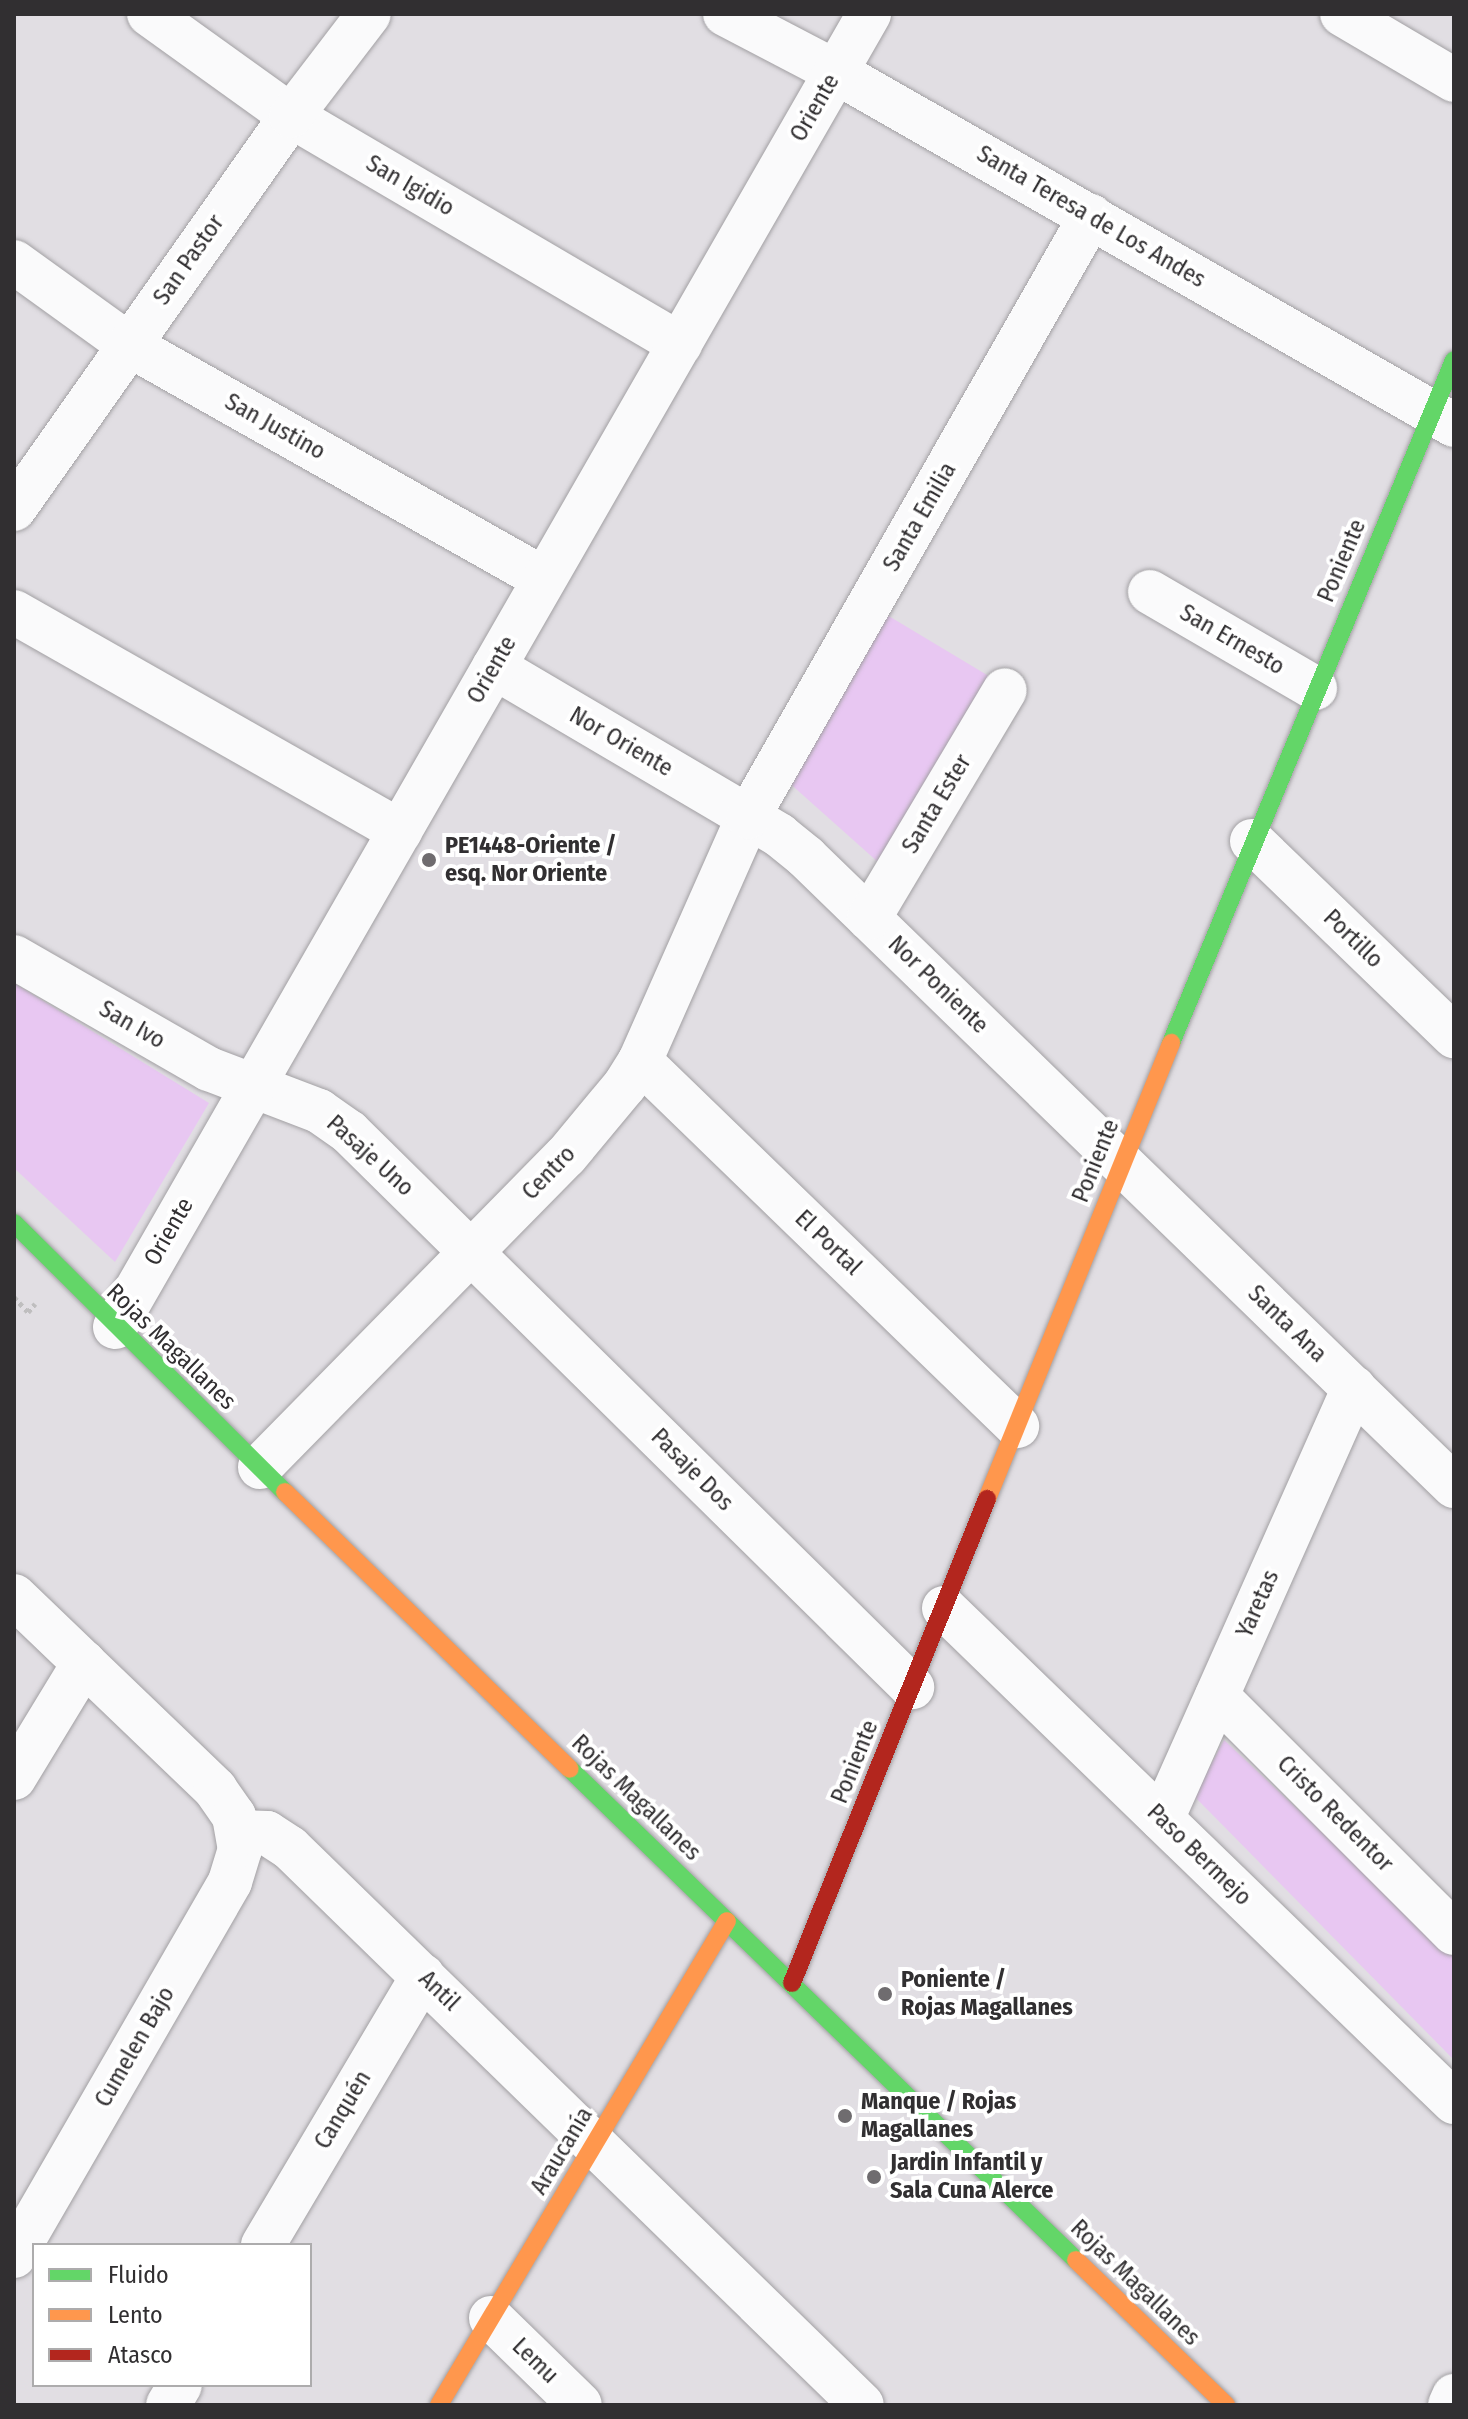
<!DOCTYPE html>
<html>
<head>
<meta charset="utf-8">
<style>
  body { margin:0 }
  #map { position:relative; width:1468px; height:2419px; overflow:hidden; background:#e1dee3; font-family:"Fira Sans Condensed",sans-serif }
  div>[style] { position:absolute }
  .green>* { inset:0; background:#e8c7f2 }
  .path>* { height:5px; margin-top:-2.5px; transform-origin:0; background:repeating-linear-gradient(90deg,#bfbebf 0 4px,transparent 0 8px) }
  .roads { filter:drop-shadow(0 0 2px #a2a0a3) drop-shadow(0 0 2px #a2a0a3) }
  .street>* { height:44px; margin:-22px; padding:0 22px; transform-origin:22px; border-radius:22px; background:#fafafb }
  .fast>* { height:18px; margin:-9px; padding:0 9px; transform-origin:9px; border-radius:9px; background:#63d668 }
  .slow>* { height:18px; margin:-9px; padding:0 9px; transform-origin:9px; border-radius:9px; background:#ff974d }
  .jam>* { height:18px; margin:-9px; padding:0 9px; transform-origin:9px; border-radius:9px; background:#b3261e }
  .dots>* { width:22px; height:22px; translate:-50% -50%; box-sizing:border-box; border:4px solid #fff; border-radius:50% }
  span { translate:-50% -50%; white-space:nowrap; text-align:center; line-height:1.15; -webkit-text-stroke:8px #fff; paint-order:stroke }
  .street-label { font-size:24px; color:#312f31 }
  .poi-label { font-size:24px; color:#312f31; font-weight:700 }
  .left { translate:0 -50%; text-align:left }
  .frame { position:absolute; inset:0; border:16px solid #312f31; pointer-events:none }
  .legend { position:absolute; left:32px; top:2243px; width:280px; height:144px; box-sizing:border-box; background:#fff; border:2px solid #adacad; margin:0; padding:10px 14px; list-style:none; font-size:24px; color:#312f31 }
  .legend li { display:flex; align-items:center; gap:16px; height:40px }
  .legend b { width:40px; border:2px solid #adacad }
</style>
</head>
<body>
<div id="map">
  <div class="green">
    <i style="clip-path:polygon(882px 612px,992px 678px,888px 871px,786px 780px)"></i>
    <i style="clip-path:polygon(14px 983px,209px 1103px,115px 1262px,14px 1168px)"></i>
    <i style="clip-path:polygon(1224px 1740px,1454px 1956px,1454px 2060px,1194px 1796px)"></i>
  </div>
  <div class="path">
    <i style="left:14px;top:1297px;width:21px;rotate:47deg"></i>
    <i style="left:28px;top:1312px;width:11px;rotate:-49deg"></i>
  </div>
  <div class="roads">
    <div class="street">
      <i style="left:149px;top:14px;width:175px;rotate:35.7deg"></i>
      <i style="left:291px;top:116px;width:451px;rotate:30.4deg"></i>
      <i style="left:725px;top:14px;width:125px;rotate:27.6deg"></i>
      <i style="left:836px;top:72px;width:712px;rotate:29.73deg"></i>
      <i style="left:1342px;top:14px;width:130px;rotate:30.5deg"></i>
      <i style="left:14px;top:262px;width:142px;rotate:35.8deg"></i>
      <i style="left:129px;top:345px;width:476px;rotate:29.4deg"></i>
      <i style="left:14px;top:509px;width:481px;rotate:-54.8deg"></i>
      <i style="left:291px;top:116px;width:128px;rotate:-52.6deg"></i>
      <i style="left:1150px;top:592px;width:191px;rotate:30.2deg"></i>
      <i style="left:14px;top:612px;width:444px;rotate:29.6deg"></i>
      <i style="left:494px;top:667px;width:331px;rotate:30.5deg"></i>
      <i style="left:779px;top:835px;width:35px;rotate:39deg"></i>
      <i style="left:806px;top:857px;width:903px;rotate:44.15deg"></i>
      <i style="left:1252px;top:841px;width:281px;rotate:44deg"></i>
      <i style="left:869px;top:918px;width:265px;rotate:-59.2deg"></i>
      <i style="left:14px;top:957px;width:225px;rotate:29.9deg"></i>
      <i style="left:209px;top:1069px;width:118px;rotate:20.9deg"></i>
      <i style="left:319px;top:1111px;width:37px;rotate:35deg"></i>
      <i style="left:349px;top:1132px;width:791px;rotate:44.59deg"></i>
      <i style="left:640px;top:1061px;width:525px;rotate:44.07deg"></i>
      <i style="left:115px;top:1327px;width:1514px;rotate:-60.13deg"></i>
      <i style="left:260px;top:1467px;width:436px;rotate:-45.5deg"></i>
      <i style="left:566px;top:1156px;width:92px;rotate:-50.3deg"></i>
      <i style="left:625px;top:1085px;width:28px;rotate:-58deg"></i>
      <i style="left:640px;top:1061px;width:267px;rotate:-66.1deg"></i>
      <i style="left:748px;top:817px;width:692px;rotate:-60.29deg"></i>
      <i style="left:14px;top:1596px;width:279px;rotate:43.8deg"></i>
      <i style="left:215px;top:1789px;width:33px;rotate:55deg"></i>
      <i style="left:234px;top:1816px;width:34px;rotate:80deg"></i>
      <i style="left:240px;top:1849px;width:34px;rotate:107deg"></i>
      <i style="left:230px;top:1882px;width:432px;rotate:120deg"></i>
      <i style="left:944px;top:1608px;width:710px;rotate:44.09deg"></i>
      <i style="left:1217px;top:1696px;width:335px;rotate:45deg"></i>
      <i style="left:14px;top:1778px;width:135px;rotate:-58.7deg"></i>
      <i style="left:1162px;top:1819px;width:472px;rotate:-66deg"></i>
      <i style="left:239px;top:1832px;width:28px;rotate:2deg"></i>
      <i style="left:267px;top:1833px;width:27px;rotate:33deg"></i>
      <i style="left:290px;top:1848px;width:798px;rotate:44.24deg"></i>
      <i style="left:263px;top:2245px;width:313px;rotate:-59.3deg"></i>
      <i style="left:491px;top:2318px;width:124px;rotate:44.3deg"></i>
      <i style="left:168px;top:2405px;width:23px;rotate:-59deg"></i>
      <i style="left:1450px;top:2405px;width:10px;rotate:-66deg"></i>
    </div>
    <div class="fast">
      <i style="left:1171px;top:1043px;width:739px;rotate:-67.49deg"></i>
      <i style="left:14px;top:1223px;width:382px;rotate:44.8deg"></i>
      <i style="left:570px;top:1769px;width:705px;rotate:44.14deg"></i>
    </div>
    <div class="slow">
      <i style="left:285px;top:1492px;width:397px;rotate:44.2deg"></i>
      <i style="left:987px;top:1499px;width:492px;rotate:-68deg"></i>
      <i style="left:1076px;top:2260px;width:209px;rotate:44deg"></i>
      <i style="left:439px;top:2405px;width:563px;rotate:-59.25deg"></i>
    </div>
    <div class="jam">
      <i style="left:792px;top:1983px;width:522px;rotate:-68.06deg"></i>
    </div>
  </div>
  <div class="dots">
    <i style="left:429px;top:860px;background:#6f6c6f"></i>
    <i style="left:885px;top:1994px;background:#6f6c6f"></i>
    <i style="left:845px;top:2116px;background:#6f6c6f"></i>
    <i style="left:874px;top:2177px;background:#6f6c6f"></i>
  </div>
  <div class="street-label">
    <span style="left:815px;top:108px;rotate:-60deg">Oriente</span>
    <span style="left:410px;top:186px;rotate:30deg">San Igidio</span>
    <span style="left:1091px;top:217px;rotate:30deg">Santa Teresa de Los Andes</span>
    <span style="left:189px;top:260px;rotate:-55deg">San Pastor</span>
    <span style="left:275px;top:427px;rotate:29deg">San Justino</span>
    <span style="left:920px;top:517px;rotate:-60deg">Santa Emilia</span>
    <span style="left:1342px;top:561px;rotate:-67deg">Poniente</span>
    <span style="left:1232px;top:640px;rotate:30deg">San Ernesto</span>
    <span style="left:492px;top:670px;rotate:-60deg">Oriente</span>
    <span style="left:621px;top:742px;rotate:30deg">Nor Oriente</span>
    <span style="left:937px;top:804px;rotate:-59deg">Santa Ester</span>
    <span style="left:1353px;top:939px;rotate:44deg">Portillo</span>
    <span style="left:938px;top:985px;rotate:44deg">Nor Poniente</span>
    <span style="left:132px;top:1025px;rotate:30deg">San Ivo</span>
    <span style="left:370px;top:1156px;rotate:42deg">Pasaje Uno</span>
    <span style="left:1096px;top:1161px;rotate:-68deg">Poniente</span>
    <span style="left:549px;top:1173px;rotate:-46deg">Centro</span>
    <span style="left:169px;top:1232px;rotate:-60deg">Oriente</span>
    <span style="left:828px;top:1243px;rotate:44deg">El Portal</span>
    <span style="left:1287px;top:1324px;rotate:44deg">Santa Ana</span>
    <span style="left:171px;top:1347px;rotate:44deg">Rojas Magallanes</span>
    <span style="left:692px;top:1470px;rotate:45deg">Pasaje Dos</span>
    <span style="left:1258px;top:1604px;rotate:-66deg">Yaretas</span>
    <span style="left:855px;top:1762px;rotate:-68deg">Poniente</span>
    <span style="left:636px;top:1798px;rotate:44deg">Rojas Magallanes</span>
    <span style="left:1335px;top:1814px;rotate:45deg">Cristo Redentor</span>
    <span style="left:1199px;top:1855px;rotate:44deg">Paso Bermejo</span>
    <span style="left:439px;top:1991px;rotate:44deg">Antil</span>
    <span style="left:135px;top:2047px;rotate:-60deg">Cumelen Bajo</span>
    <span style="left:343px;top:2110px;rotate:-59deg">Canquén</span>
    <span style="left:562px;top:2151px;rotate:-59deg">Araucanía</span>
    <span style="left:1135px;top:2283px;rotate:44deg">Rojas Magallanes</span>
    <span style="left:535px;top:2361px;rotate:44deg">Lemu</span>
  </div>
  <div class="poi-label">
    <span class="left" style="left:445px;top:860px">PE1448-Oriente /<br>esq. Nor Oriente</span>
    <span class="left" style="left:901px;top:1994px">Poniente /<br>Rojas Magallanes</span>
    <span class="left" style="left:861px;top:2116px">Manque / Rojas<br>Magallanes</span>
    <span class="left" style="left:890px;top:2177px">Jardin Infantil y<br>Sala Cuna Alerce</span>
  </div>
  <div class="frame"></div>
  <ul class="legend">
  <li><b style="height:10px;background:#63d668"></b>Fluido</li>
  <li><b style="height:10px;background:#ff974d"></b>Lento</li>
  <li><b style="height:10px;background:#b3261e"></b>Atasco</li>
  </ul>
</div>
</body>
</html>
